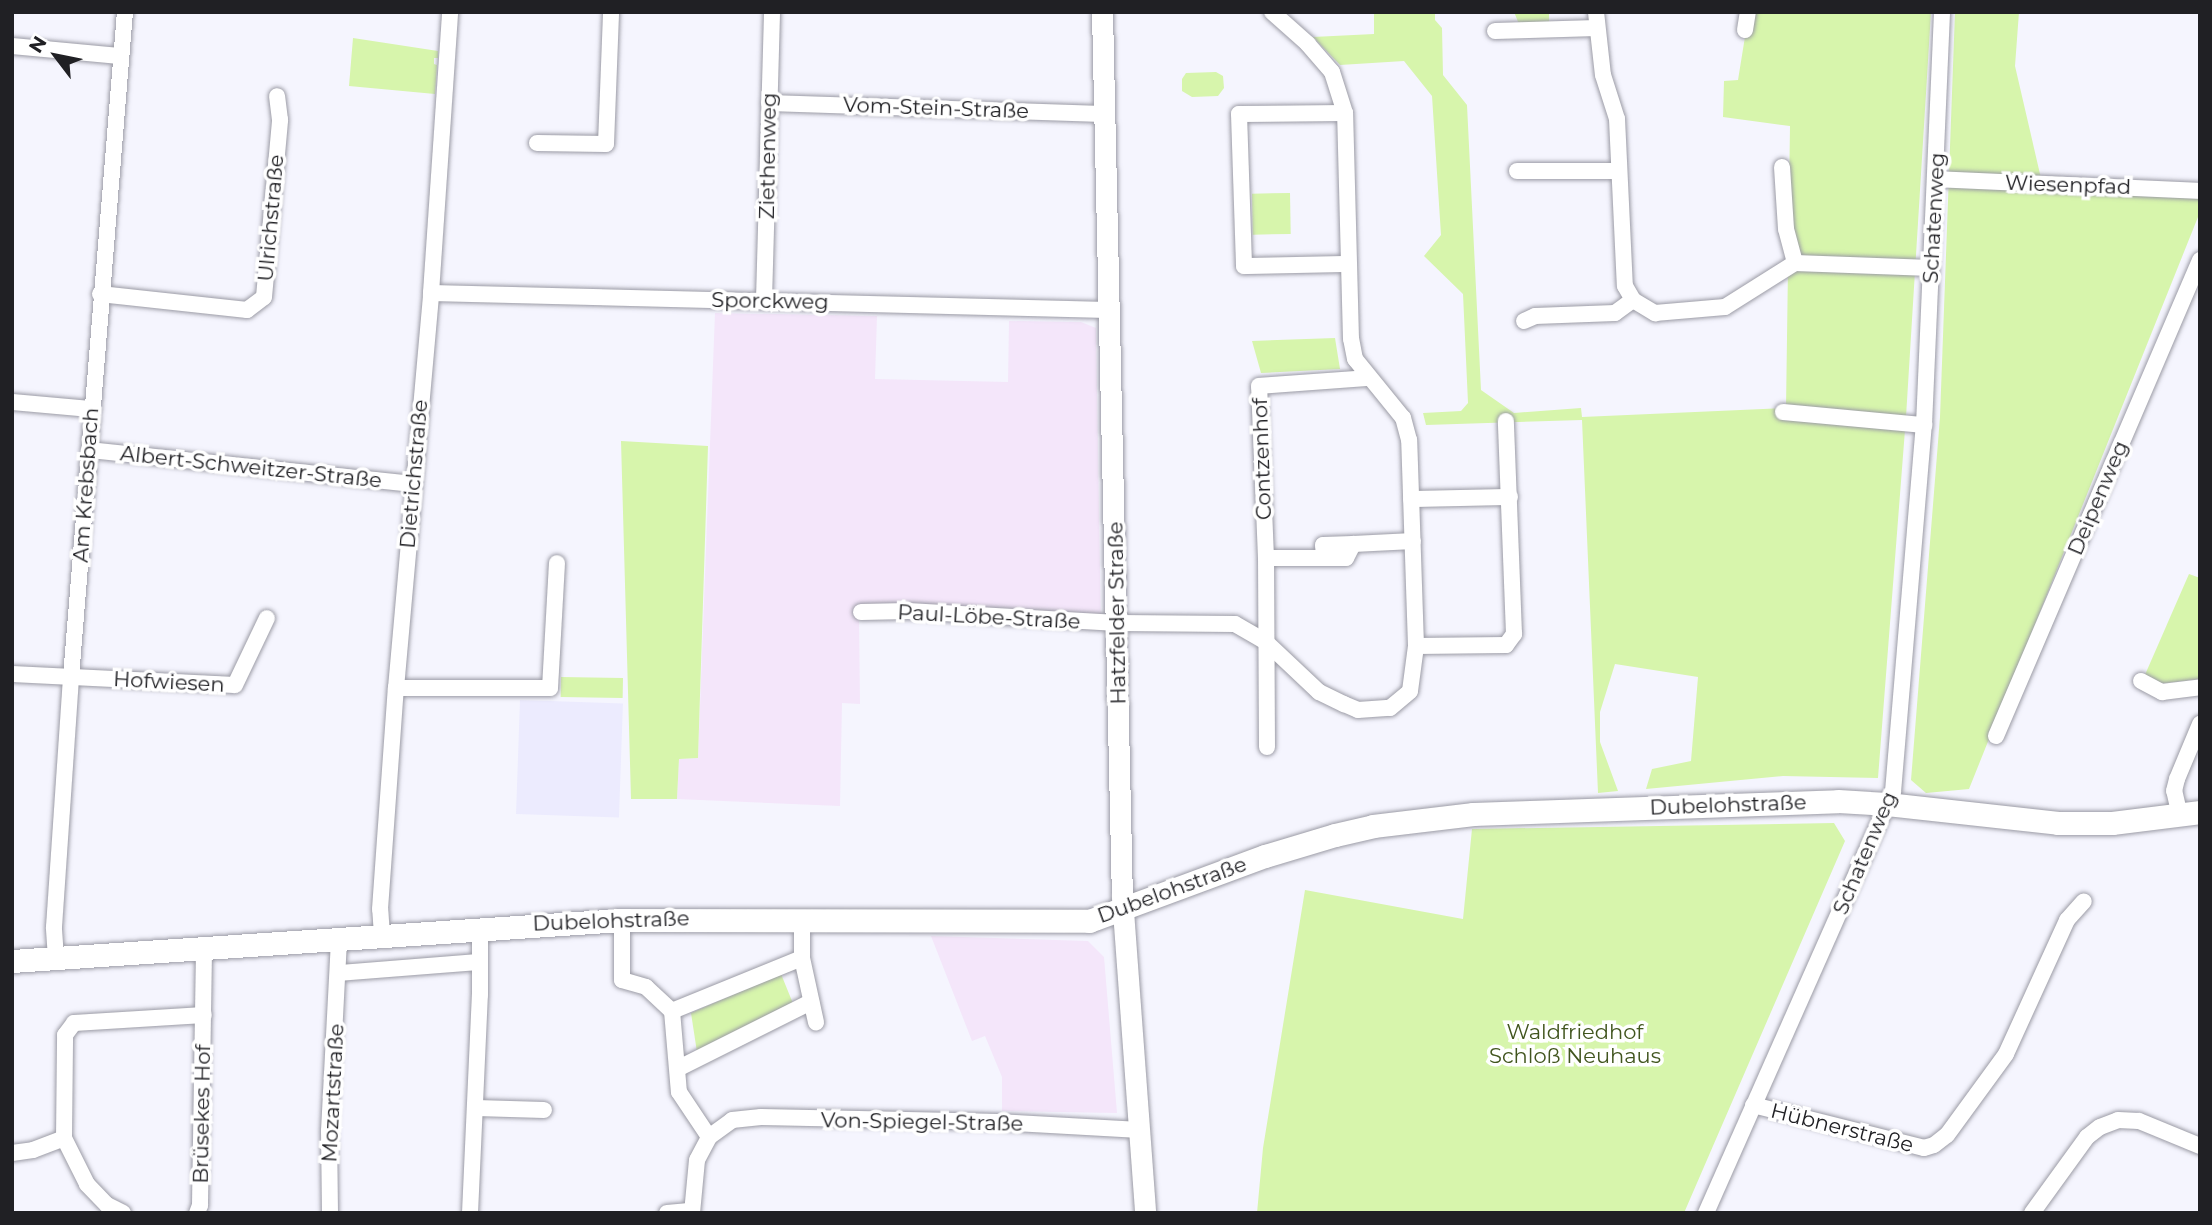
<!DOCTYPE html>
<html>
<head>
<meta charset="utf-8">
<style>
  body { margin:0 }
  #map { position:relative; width:2212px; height:1225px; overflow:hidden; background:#f5f5fe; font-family:Montserrat,sans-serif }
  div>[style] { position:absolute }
  .commercial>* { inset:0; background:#f4e6fa }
  .built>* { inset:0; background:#ecebfe; transform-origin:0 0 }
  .green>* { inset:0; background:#d7f5ac; transform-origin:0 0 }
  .roads { filter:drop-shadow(0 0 2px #9b9ba5) drop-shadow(0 0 2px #9b9ba5) }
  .minor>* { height:16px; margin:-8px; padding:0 8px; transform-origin:8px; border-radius:8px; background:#fff }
  .tertiary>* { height:21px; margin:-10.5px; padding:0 10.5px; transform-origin:10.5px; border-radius:10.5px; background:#fff }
  .secondary>* { height:23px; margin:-11.5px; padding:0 11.5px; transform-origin:11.5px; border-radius:11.5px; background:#fff }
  span { translate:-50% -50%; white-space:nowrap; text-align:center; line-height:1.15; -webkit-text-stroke:7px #fff; paint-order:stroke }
  .street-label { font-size:21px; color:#202024 }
  .park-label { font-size:21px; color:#41551e }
  .frame { position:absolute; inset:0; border:14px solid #202024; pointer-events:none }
  .north { position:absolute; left:21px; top:21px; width:70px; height:70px; -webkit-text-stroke:5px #fff; paint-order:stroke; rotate:302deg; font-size:19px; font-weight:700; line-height:28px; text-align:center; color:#202024 }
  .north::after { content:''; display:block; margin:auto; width:24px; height:32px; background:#202024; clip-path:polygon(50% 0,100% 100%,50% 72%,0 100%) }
</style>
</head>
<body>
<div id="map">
  <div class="commercial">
    <i style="clip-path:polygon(715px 313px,877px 316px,875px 379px,1008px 382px,1009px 321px,1081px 322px,1096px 328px,1101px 630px,911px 618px,859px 619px,860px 704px,842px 703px,840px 806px,677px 799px,679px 759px,698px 758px)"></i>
    <i style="clip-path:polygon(931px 936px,1088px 941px,1104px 957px,1117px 1113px,1002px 1111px,1002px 1077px,985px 1036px,972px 1041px)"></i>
  </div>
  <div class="built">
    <i style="left:520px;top:700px;width:103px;height:114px;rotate:2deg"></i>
  </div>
  <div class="green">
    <i style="clip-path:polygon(1374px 12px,1435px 12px,1435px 20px,1442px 28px,1443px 75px,1467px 105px,1481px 390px,1514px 413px,1581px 408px,1582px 417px,1786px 408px,1790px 126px,1723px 117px,1724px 81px,1738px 80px,1749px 12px,1931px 12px,1906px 417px,1878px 778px,1783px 776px,1646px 789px,1652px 769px,1691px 761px,1698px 677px,1615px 664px,1600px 712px,1600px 742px,1618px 791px,1598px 793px,1582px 420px,1426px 425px,1423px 413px,1461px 411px,1468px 403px,1463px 294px,1424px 256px,1441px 235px,1432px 96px,1404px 61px,1340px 65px,1313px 37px,1374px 34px)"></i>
    <i style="clip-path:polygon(1514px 12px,1549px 12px,1549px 24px,1519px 24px)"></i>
    <i style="clip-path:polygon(1955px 12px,2019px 12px,2015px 66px,2043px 187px,2200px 194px,2200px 212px,1969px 789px,1926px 793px,1911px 780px,1940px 417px)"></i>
    <i style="clip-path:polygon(353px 38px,438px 51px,438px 58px,434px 58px,434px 64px,437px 65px,435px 94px,349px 86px)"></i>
    <i style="clip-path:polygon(1216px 72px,1223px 76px,1224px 88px,1218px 96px,1192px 97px,1182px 91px,1182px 79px,1186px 73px)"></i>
    <i style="left:1290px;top:193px;width:41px;height:38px;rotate:89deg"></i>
    <i style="clip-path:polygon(1335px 338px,1340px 369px,1261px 373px,1252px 341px)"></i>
    <i style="clip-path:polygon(621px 441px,708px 446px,698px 758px,679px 759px,677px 799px,631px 799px)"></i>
    <i style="clip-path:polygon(2189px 574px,2200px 578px,2200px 679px,2158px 684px,2144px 677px)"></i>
    <i style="left:561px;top:677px;width:62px;height:20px;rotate:1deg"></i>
    <i style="clip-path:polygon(1834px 823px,1845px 841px,1684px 1213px,1257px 1213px,1263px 1148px,1305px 890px,1463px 919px,1472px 829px)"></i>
    <i style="clip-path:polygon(781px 974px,794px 1006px,697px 1052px,691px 1013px)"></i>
  </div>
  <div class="roads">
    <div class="minor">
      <i style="left:1596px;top:12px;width:63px;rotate:83.7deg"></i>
      <i style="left:1603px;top:75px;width:46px;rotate:72.3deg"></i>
      <i style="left:1617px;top:119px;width:167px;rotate:87.3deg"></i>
      <i style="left:1625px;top:286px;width:16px;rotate:60deg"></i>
      <i style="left:1633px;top:300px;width:26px;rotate:31deg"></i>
      <i style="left:1655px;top:313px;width:70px;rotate:-4.9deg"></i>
      <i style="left:1725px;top:307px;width:83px;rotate:-32.2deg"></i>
      <i style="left:1795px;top:263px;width:136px;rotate:2.1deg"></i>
      <i style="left:1745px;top:30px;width:18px;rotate:-81deg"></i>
      <i style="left:1495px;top:31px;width:102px;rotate:-1.7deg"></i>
      <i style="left:12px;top:46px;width:108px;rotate:5.3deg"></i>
      <i style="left:769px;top:103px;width:334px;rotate:1.9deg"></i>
      <i style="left:1345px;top:113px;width:106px;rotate:179.5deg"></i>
      <i style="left:1239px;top:114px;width:152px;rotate:88.1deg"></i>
      <i style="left:1244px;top:266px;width:104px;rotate:-1.1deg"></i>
      <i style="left:537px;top:143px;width:69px;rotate:0.8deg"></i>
      <i style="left:606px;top:144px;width:132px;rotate:-87.8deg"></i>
      <i style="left:1782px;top:167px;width:62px;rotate:86.3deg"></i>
      <i style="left:1786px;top:229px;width:35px;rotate:75deg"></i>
      <i style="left:1517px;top:171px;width:101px"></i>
      <i style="left:1936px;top:179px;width:264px;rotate:2.6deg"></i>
      <i style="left:431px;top:293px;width:677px;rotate:1.44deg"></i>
      <i style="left:100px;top:294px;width:148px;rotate:6.2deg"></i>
      <i style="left:247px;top:310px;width:21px;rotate:-37deg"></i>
      <i style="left:264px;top:297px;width:178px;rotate:-84.8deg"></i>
      <i style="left:280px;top:120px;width:24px;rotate:-97deg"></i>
      <i style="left:764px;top:300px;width:288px;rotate:-88.4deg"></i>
      <i style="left:1524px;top:321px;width:12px;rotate:-24deg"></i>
      <i style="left:1535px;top:316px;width:80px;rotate:-2.1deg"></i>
      <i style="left:1615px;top:313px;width:22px;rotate:-36deg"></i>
      <i style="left:12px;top:402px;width:79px;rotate:5.1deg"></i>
      <i style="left:1783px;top:412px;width:142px;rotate:5.3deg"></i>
      <i style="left:89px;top:450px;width:325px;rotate:6deg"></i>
      <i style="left:1411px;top:499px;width:99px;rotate:-1.2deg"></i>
      <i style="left:1266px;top:558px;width:80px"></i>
      <i style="left:1346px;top:558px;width:16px;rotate:-63deg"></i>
      <i style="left:1353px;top:544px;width:60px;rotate:-2.9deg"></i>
      <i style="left:1324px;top:558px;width:13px;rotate:-94deg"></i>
      <i style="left:1323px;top:545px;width:30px;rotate:-2deg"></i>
      <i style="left:861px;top:612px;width:47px;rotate:-1.2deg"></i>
      <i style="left:908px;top:611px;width:210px;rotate:3.3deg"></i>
      <i style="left:1118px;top:623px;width:117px;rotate:0.5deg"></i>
      <i style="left:1235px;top:624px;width:36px;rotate:30deg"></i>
      <i style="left:1266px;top:642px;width:73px;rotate:43.3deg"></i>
      <i style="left:1319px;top:692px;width:28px;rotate:26deg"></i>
      <i style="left:1344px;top:704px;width:15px;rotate:23deg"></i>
      <i style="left:1358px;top:710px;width:32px;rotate:-4deg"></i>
      <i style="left:1390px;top:708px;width:26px;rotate:-40deg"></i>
      <i style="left:1410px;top:691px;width:45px;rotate:-82.4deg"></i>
      <i style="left:1416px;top:646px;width:206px;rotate:-91.9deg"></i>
      <i style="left:1409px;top:440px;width:23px;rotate:-105deg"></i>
      <i style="left:1403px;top:418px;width:76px;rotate:-129.1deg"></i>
      <i style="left:1355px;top:359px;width:20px;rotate:-101deg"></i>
      <i style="left:1351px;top:339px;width:226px;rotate:-91.5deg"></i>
      <i style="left:1345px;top:113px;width:43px;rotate:-107.6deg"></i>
      <i style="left:1332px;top:72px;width:37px;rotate:-131deg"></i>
      <i style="left:1308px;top:44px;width:48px;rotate:-138.4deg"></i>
      <i style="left:1416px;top:646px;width:90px;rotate:-0.6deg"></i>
      <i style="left:1506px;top:645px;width:14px;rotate:-54deg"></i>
      <i style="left:1514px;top:634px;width:213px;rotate:-92.2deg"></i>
      <i style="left:12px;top:674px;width:223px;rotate:2.8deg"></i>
      <i style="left:235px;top:685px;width:74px;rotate:-64.5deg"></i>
      <i style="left:2141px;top:681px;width:24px;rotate:28deg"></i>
      <i style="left:2162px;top:692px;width:38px;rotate:-7deg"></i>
      <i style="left:396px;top:688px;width:154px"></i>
      <i style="left:550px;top:688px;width:125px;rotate:-86.8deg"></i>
      <i style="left:1996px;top:736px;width:518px;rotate:-66.8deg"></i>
      <i style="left:1267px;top:747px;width:189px;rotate:-90.3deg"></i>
      <i style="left:1266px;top:558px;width:172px;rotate:-92.3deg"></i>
      <i style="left:1259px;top:386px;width:110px;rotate:-4.2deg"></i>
      <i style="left:2180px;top:816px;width:26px;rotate:-103deg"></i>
      <i style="left:2174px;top:791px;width:12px;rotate:-76deg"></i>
      <i style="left:2177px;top:779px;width:60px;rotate:-67.3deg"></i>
      <i style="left:802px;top:919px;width:39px;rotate:90deg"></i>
      <i style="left:802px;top:958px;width:66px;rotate:77.7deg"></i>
      <i style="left:622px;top:920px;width:60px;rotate:90deg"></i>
      <i style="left:622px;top:980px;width:25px;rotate:16deg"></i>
      <i style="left:646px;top:987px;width:35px;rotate:43deg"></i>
      <i style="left:672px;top:1011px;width:81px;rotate:85.1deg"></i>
      <i style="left:679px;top:1092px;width:54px;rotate:56.3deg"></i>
      <i style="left:382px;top:935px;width:26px;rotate:-94deg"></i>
      <i style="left:380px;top:909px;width:222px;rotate:-85.9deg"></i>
      <i style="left:396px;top:688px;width:397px;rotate:-84.9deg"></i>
      <i style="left:431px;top:293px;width:282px;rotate:-86.1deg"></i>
      <i style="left:56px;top:958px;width:31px;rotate:-94deg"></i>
      <i style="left:54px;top:927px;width:251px;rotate:-86.1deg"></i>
      <i style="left:71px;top:677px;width:667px;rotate:-85.36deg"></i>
      <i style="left:339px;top:973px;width:141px;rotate:-4.5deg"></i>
      <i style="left:672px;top:1011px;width:140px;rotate:-22.2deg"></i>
      <i style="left:679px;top:1068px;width:148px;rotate:-26.6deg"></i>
      <i style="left:1753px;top:1105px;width:176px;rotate:14.1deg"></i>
      <i style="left:1924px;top:1148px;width:10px;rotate:-17deg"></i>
      <i style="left:1934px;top:1145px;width:16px;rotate:-38deg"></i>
      <i style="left:1947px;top:1135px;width:100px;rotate:-53.9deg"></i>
      <i style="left:2006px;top:1054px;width:147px;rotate:-65.5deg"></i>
      <i style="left:2067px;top:920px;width:25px;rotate:-48deg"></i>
      <i style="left:476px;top:1108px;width:68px;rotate:1.7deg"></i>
      <i style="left:12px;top:1153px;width:21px;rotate:-8deg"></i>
      <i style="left:33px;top:1150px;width:33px;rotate:-21deg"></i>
      <i style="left:123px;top:1213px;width:18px;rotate:-153deg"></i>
      <i style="left:107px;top:1205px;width:29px;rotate:-134deg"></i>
      <i style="left:87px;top:1184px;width:51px;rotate:-116.6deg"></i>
      <i style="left:64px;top:1138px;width:103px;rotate:-89.4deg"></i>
      <i style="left:65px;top:1035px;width:15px;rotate:-53deg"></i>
      <i style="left:74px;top:1023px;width:130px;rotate:-3.5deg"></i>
      <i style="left:197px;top:1213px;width:9px;rotate:-69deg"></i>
      <i style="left:200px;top:1205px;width:257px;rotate:-89.1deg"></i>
      <i style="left:330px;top:1213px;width:82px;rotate:-90.7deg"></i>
      <i style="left:329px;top:1131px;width:194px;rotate:-87deg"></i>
      <i style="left:470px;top:1213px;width:218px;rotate:-87.4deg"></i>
      <i style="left:480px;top:995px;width:67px;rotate:-90deg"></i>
      <i style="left:667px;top:1213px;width:25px;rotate:-5deg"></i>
      <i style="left:692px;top:1213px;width:53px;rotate:-84.6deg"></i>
      <i style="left:697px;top:1160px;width:26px;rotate:-62deg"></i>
      <i style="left:709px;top:1137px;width:29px;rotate:-36deg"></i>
      <i style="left:732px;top:1120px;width:29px;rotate:-6deg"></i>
      <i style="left:761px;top:1117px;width:236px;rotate:1.2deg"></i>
      <i style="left:997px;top:1122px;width:143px;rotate:3.2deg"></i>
      <i style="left:1706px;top:1213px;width:461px;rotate:-66.1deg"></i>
      <i style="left:1893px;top:792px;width:368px;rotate:-85.2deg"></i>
      <i style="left:1924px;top:425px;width:413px;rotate:-87.5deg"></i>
      <i style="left:2032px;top:1213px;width:94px;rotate:-54.1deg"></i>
      <i style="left:2087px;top:1137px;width:16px;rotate:-38deg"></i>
      <i style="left:2100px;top:1127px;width:19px;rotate:-21deg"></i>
      <i style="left:2118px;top:1120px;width:21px;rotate:3deg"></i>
      <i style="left:2139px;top:1121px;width:66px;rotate:22.3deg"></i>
    </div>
    <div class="tertiary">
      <i style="left:1102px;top:12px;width:885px;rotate:88.71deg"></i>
      <i style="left:1122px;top:897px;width:317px;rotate:85.8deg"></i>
    </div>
    <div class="secondary">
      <i style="left:12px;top:961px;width:611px;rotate:-3.85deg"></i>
      <i style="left:622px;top:920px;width:467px;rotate:0.1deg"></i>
      <i style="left:1089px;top:921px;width:188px;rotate:-20.3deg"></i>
      <i style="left:1265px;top:856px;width:73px;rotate:-16.7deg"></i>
      <i style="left:1335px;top:835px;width:39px;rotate:-13deg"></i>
      <i style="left:1373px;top:826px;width:101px;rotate:-6.8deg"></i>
      <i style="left:1473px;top:814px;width:365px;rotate:-2deg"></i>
      <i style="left:1838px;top:801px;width:49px;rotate:3.5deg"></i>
      <i style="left:1887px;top:804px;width:172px;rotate:6.3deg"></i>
      <i style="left:2058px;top:823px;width:54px"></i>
      <i style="left:2112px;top:823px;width:89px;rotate:-7.1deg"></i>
    </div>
  </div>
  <div class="street-label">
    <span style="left:936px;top:108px;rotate:2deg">Vom-Stein-Straße</span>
    <span style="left:768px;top:156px;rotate:-89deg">Ziethenweg</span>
    <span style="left:2068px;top:185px;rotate:2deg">Wiesenpfad</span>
    <span style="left:271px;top:218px;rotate:-85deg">Ulrichstraße</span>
    <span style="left:1934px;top:218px;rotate:-87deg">Schatenweg</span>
    <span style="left:770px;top:301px;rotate:1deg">Sporckweg</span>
    <span style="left:1262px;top:459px;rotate:-92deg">Contzenhof</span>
    <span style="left:251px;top:467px;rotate:6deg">Albert-Schweitzer-Straße</span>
    <span style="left:414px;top:474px;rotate:-85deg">Dietrichstraße</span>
    <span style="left:86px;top:485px;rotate:-86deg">Am Krebsbach</span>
    <span style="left:2098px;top:498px;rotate:-67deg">Deipenweg</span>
    <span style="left:1117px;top:613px;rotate:-91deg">Hatzfelder Straße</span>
    <span style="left:989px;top:617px;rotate:3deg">Paul-Löbe-Straße</span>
    <span style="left:169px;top:682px;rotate:3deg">Hofwiesen</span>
    <span style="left:1728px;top:805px;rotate:-2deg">Dubelohstraße</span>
    <span style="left:1865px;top:853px;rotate:-67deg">Schatenweg</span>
    <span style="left:1172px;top:890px;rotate:-20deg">Dubelohstraße</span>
    <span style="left:611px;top:921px;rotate:-2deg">Dubelohstraße</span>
    <span style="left:333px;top:1093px;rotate:-87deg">Mozartstraße</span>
    <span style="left:202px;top:1114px;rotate:-89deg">Brüsekes Hof</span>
    <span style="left:922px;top:1122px;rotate:1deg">Von-Spiegel-Straße</span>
    <span style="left:1842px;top:1128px;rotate:14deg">Hübnerstraße</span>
  </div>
  <div class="park-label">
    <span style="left:1575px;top:1044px">Waldfriedhof<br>Schloß Neuhaus</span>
  </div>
  <div class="frame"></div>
  <div class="north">N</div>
</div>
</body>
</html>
